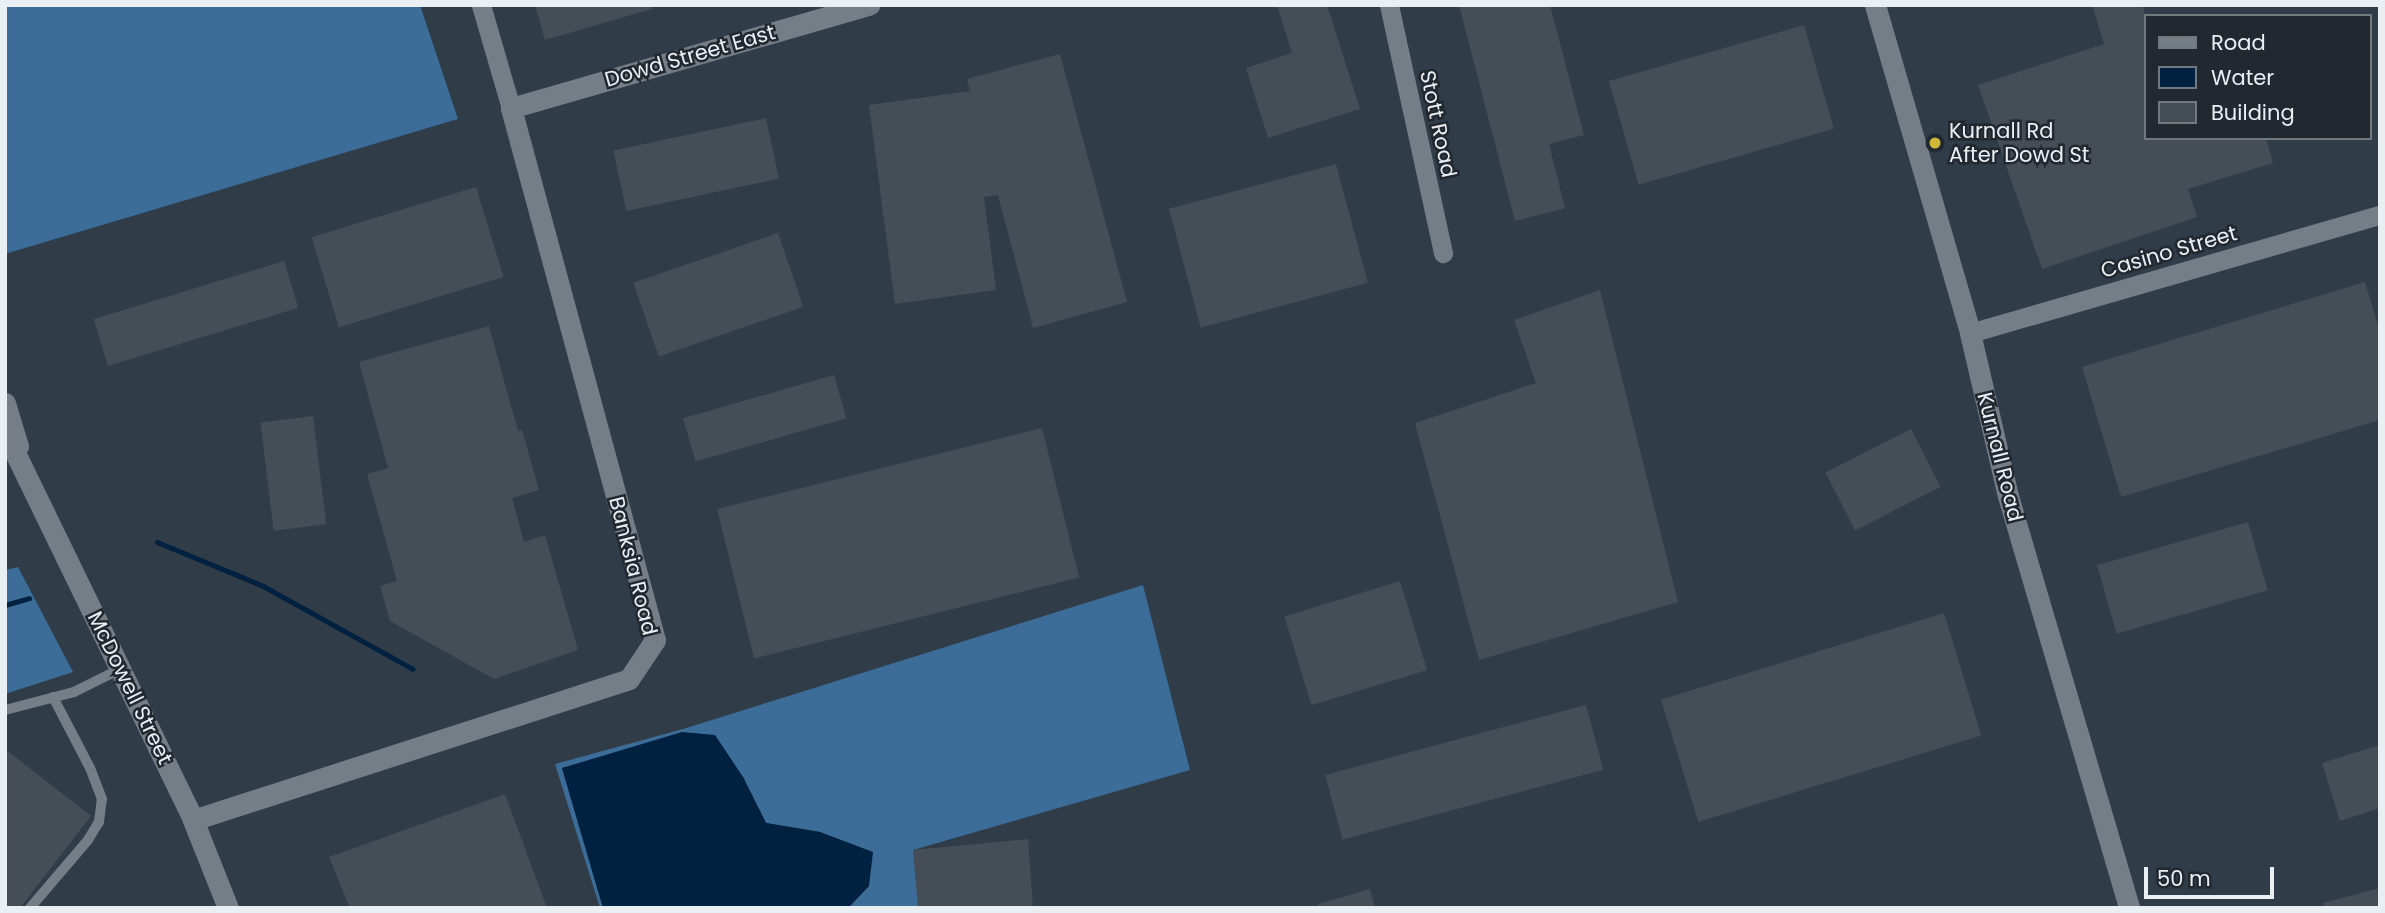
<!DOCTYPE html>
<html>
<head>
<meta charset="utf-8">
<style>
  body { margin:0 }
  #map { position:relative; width:2385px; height:913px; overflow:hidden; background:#2a3239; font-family:Poppins,sans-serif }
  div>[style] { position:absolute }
  .built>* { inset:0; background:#303c48 }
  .forest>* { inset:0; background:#3c6c98 }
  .water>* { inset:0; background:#00213f }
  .stream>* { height:5px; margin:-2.5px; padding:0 2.5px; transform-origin:2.5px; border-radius:2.5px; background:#00213f }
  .building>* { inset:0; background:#454e56; transform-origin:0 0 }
  .service>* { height:10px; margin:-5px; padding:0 5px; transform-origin:5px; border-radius:5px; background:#757e87 }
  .minor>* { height:19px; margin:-9.5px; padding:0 9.5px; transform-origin:9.5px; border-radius:9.5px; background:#757e87 }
  .tertiary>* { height:21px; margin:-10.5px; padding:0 10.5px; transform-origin:10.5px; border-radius:10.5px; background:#757e87 }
  .dots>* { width:19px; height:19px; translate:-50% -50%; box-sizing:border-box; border:4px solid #21282f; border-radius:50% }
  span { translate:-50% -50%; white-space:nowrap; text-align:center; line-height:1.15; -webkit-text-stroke:5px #21282f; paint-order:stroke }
  .street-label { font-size:21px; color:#eaeff4 }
  .poi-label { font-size:21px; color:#eaeff4 }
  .left { translate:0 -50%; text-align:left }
  .frame { position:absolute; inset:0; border:7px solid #eaeff4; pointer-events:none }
  .legend { position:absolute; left:2144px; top:14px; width:228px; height:126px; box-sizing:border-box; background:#21282f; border:2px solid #71787e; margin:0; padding:9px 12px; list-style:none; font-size:21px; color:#eaeff4 }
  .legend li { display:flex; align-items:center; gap:14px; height:35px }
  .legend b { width:35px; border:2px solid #71787e }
  .scale { position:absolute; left:2144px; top:867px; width:130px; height:32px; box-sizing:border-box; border:4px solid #eaeff4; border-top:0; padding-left:9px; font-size:21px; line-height:24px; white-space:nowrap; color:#eaeff4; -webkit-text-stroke:5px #21282f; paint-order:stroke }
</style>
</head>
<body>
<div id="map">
  <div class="built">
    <i style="clip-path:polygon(evenodd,420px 5px,2380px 5px,2380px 908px,5px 908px,5px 254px,458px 119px,420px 5px,2145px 16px,2369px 16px,2369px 138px,2145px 138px,2145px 16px)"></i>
  </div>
  <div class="forest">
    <i style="clip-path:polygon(5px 5px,420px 5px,458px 119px,5px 254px)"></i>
    <i style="clip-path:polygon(18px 567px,73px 672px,5px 694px,5px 570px)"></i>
    <i style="clip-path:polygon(1143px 585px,1190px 770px,913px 850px,929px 908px,848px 908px,869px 886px,820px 832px,766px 823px,743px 777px,607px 756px,562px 768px,603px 908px,600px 908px,555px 764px,683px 729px)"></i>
  </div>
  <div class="water">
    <i style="clip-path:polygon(682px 732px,715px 735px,743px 777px,766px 823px,820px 832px,873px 852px,869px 886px,848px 908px,603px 908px,562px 768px)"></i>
  </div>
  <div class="stream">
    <i style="left:157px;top:542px;width:115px;rotate:22.5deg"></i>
    <i style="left:263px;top:586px;width:171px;rotate:29deg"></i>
    <i style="left:5px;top:605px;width:25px;rotate:-16deg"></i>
  </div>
  <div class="building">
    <i style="clip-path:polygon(535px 5px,651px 5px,652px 9px,545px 40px)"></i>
    <i style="clip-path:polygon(1277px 5px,1327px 5px,1360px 109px,1268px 138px,1246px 68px,1292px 53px)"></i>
    <i style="clip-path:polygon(1459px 5px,1550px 5px,1584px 135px,1549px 144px,1565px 208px,1515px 221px)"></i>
    <i style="clip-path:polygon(2092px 5px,2142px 5px,2145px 14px,2145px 138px,2266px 138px,2273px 163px,2188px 189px,2197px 217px,2042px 269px,1978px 85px,2104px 44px)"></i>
    <i style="left:1804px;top:25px;width:108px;height:203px;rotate:74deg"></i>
    <i style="clip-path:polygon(1060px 54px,1127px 302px,1033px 328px,998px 195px,984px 197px,996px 290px,895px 304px,869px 105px,970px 91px,967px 79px)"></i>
    <i style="left:766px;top:118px;width:62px;height:156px;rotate:78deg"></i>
    <i style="left:1336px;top:164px;width:123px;height:173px;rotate:75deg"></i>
    <i style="left:476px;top:187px;width:94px;height:172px;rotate:73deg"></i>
    <i style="left:778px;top:233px;width:78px;height:153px;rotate:71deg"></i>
    <i style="left:284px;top:261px;width:49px;height:199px;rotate:73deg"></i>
    <i style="clip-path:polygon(2365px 282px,2380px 332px,2380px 420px,2121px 497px,2082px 367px)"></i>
    <i style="clip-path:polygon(1600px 290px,1678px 602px,1479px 660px,1415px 423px,1536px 383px,1514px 320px)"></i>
    <i style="clip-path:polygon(489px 326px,518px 431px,522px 430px,539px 490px,512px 498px,524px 542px,545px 535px,578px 650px,494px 679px,390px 621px,380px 586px,397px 581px,367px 474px,388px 468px,359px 362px)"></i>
    <i style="left:834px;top:375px;width:45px;height:157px;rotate:74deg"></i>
    <i style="left:313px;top:416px;width:109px;height:53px;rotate:83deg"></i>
    <i style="left:1042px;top:428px;width:154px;height:335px;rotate:76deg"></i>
    <i style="left:1911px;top:429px;width:65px;height:96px;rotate:63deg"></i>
    <i style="left:2248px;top:522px;width:71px;height:157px;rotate:74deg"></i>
    <i style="left:1400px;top:581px;width:93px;height:121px;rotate:73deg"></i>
    <i style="left:1944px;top:613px;width:128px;height:296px;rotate:73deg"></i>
    <i style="left:1586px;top:705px;width:67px;height:270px;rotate:75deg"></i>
    <i style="clip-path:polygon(2380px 745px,2380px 808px,2340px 821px,2322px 763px)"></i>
    <i style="clip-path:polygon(5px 749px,91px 816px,20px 908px,5px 908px)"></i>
    <i style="clip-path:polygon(505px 794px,547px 908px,350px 908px,329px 857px)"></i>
    <i style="clip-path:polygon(1028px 839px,1033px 908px,918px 908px,913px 850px)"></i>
    <i style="clip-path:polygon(2380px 888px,2380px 908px,2324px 908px,2323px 903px)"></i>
    <i style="clip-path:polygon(1370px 889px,1375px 908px,1319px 908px,1318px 904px)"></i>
  </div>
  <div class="service">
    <i style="left:5px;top:710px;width:71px;rotate:-14.6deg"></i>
    <i style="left:74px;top:692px;width:51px;rotate:-26.6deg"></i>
    <i style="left:30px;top:908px;width:89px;rotate:-49.5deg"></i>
    <i style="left:88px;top:840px;width:21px;rotate:-59deg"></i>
    <i style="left:99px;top:822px;width:23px;rotate:-83deg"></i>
    <i style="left:102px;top:799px;width:33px;rotate:-111deg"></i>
    <i style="left:90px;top:768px;width:80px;rotate:-117.5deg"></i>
  </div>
  <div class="minor">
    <i style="left:481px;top:5px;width:107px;rotate:73.8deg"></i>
    <i style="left:1389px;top:5px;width:254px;rotate:77.7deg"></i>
    <i style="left:1970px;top:333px;width:427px;rotate:-16.1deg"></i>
  </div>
  <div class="tertiary">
    <i style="left:1875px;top:5px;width:341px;rotate:73.8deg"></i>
    <i style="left:1970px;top:333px;width:167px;rotate:76.9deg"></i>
    <i style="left:2008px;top:496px;width:429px;rotate:73.6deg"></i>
    <i style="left:5px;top:403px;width:45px;rotate:73.2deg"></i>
    <i style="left:5px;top:432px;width:431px;rotate:64.1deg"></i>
    <i style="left:193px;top:820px;width:95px;rotate:68.3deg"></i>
    <i style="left:193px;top:820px;width:458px;rotate:-17.9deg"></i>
    <i style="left:629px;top:679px;width:47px;rotate:-56.3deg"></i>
    <i style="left:655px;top:640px;width:551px;rotate:-105.15deg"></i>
    <i style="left:511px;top:108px;width:373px;rotate:-16.1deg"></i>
  </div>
  <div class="dots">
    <i style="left:1935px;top:143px;background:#d1b736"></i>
  </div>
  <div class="street-label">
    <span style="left:690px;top:56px;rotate:-16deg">Dowd Street East</span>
    <span style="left:1438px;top:124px;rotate:78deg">Stott Road</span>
    <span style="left:2169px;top:252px;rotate:-16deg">Casino Street</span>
    <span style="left:2000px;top:457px;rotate:76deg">Kurnall Road</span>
    <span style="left:633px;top:566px;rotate:76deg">Banksia Road</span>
    <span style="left:130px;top:688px;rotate:64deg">McDowell Street</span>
  </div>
  <div class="poi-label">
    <span class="left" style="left:1949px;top:143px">Kurnall Rd<br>After Dowd St</span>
  </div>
  <div class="frame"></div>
  <ul class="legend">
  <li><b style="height:9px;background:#757e87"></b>Road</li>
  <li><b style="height:19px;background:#00213f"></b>Water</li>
  <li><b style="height:19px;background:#454e56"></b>Building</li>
  </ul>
  <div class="scale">50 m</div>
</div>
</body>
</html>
